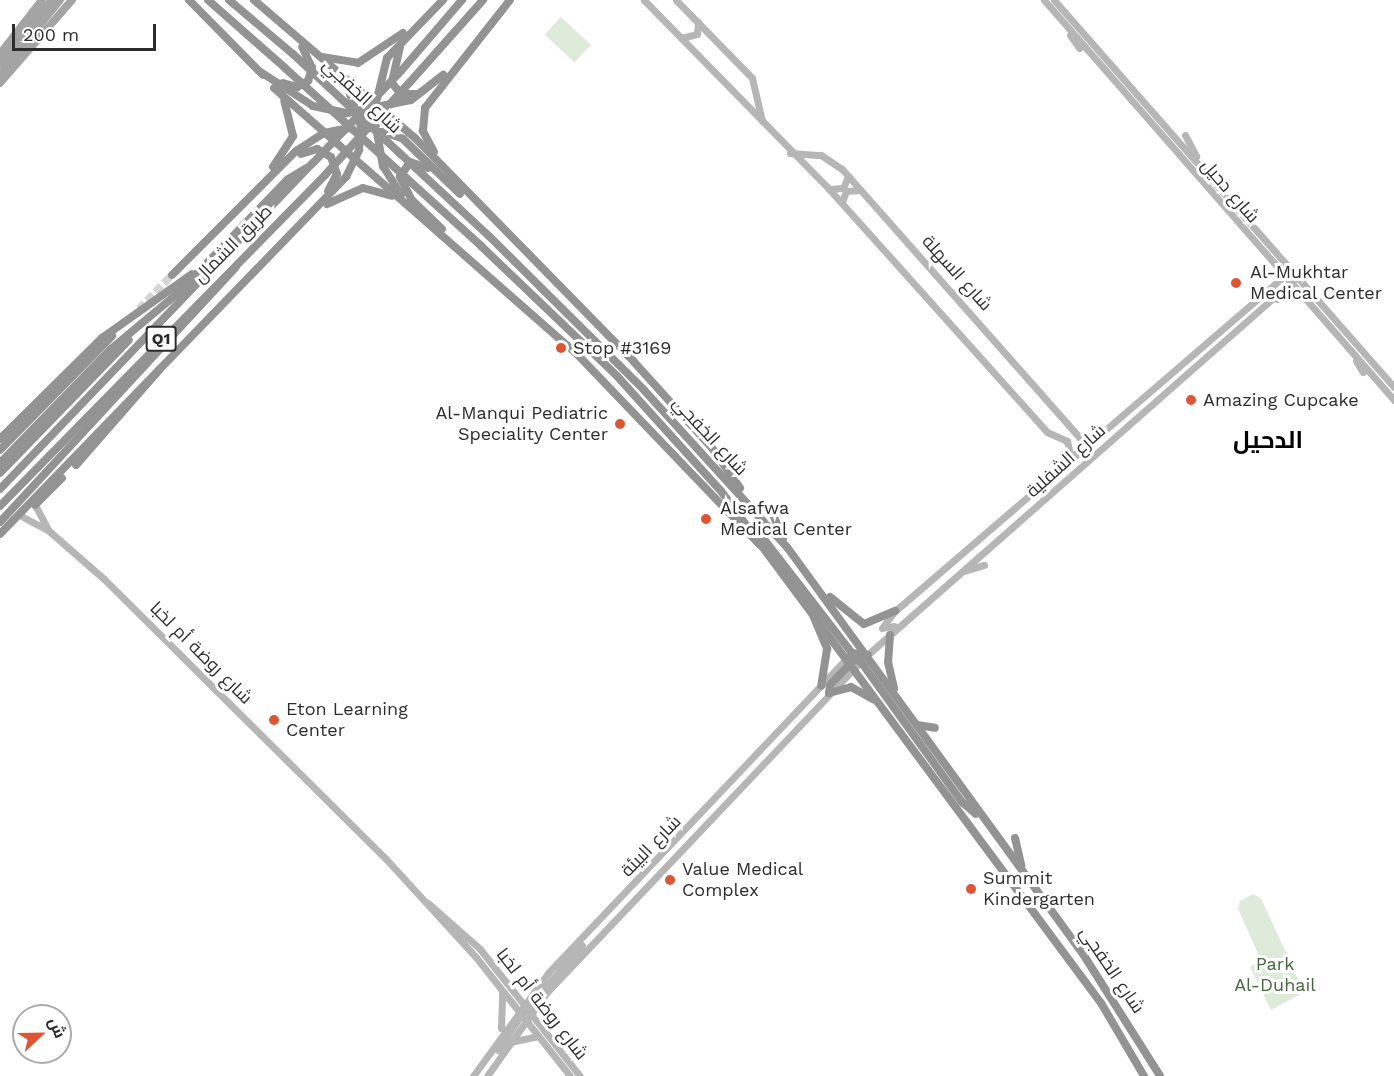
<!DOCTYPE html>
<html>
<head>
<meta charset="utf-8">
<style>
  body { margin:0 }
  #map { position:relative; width:1394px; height:1076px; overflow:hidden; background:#fff; font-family:"Work Sans",Cairo,sans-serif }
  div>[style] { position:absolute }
  .green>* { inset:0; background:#deeada; transform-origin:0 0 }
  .highway-tunnel>* { height:8px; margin-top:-4px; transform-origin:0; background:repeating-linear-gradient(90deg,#d5d5d5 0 8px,transparent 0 12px) }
  .secondary>* { height:7px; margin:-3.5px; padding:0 3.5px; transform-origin:3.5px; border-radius:3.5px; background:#b6b6b6 }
  .primary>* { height:8px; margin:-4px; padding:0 4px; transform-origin:4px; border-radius:4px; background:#a4a4a4 }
  .highway>* { height:8px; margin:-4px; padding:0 4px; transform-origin:4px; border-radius:4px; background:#939393 }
  .highway-bridge>* { height:8px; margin:-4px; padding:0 4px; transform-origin:4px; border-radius:4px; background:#939393 }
  .dots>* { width:16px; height:16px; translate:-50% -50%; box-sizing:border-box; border:3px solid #fff; border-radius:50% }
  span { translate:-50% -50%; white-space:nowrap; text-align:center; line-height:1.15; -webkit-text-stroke:6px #fff; paint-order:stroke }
  .shield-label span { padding:2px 4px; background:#fff; border:2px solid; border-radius:4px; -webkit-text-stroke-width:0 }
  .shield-label { font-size:16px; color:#2c2c2c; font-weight:700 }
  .street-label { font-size:18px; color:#2c2c2c }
  .poi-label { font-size:18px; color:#2c2c2c }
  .left { translate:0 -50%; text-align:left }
  .right { translate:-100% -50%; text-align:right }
  .park-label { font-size:18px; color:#44663c }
  .district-label { font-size:24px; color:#000; font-weight:700 }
  .north { position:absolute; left:12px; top:1004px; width:60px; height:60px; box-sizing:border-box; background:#fff; border:2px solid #ababab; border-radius:50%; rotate:68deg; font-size:16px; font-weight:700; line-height:24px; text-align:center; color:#2c2c2c }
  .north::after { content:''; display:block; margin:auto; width:21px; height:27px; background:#de5534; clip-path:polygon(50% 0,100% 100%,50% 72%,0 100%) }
  .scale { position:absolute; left:12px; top:24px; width:144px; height:27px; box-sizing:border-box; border:3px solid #2c2c2c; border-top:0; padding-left:8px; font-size:18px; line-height:21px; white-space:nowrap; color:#2c2c2c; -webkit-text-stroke:4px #fff; paint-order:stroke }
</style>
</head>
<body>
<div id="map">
  <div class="green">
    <i style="left:561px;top:17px;width:41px;height:24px;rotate:43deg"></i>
    <i style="clip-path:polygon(1253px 894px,1261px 898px,1302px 988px,1299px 995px,1271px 1010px,1250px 967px,1261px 960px,1238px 909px,1240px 901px)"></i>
  </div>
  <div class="highway-tunnel">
    <i style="left:139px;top:309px;width:47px;rotate:-45.9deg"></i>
  </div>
  <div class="secondary">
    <i style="left:644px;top:0;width:264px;rotate:45.6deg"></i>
    <i style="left:829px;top:189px;width:326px;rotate:48.1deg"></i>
    <i style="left:1047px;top:432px;width:22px;rotate:24deg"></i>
    <i style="left:1067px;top:441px;width:14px;rotate:78deg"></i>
    <i style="left:676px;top:0;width:109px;rotate:45.7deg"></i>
    <i style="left:752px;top:78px;width:44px;rotate:76.9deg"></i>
    <i style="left:1044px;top:0;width:532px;rotate:48.81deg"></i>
    <i style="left:1054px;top:0;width:515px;rotate:48.7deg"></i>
    <i style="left:1070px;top:35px;width:16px;rotate:55deg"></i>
    <i style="left:681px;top:38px;width:16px;rotate:-14deg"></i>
    <i style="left:697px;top:34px;width:12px;rotate:-85deg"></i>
    <i style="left:1185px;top:135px;width:24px;rotate:62deg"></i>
    <i style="left:790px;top:153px;width:31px;rotate:4deg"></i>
    <i style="left:821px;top:155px;width:25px;rotate:34deg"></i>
    <i style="left:842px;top:169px;width:366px;rotate:48.5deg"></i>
    <i style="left:829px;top:189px;width:14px;rotate:-4deg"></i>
    <i style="left:843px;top:188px;width:13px;rotate:-67deg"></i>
    <i style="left:842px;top:202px;width:12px;rotate:-70deg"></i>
    <i style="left:846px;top:191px;width:14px;rotate:-4deg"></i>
    <i style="left:1277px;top:299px;width:24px;rotate:-17deg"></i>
    <i style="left:1356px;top:361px;width:13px;rotate:58deg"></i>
    <i style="left:1058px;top:468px;width:57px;rotate:-39.3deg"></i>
    <i style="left:35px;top:505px;width:27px;rotate:62deg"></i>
    <i style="left:23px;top:517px;width:30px;rotate:28deg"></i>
    <i style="left:49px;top:531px;width:73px;rotate:41.1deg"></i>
    <i style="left:104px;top:579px;width:397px;rotate:44.8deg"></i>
    <i style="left:386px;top:859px;width:132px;rotate:47.5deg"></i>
    <i style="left:475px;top:956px;width:153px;rotate:51.6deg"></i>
    <i style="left:964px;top:571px;width:21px;rotate:-17deg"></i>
    <i style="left:894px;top:626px;width:12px;rotate:171deg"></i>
    <i style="left:882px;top:628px;width:21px;rotate:-53deg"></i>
    <i style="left:895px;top:611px;width:523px;rotate:-40.73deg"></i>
    <i style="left:866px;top:656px;width:574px;rotate:-41.33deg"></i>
    <i style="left:428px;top:903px;width:69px;rotate:41.5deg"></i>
    <i style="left:480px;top:949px;width:162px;rotate:51.8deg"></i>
    <i style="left:542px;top:999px;width:29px;rotate:84deg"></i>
    <i style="left:525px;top:1011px;width:87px;rotate:-49.2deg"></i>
    <i style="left:501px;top:1028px;width:36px;rotate:-88deg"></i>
    <i style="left:510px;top:1042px;width:29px;rotate:-12deg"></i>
    <i style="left:498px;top:1050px;width:45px;rotate:-56.7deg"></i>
    <i style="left:473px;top:1076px;width:127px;rotate:-53.9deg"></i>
    <i style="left:548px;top:973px;width:436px;rotate:-46.5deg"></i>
    <i style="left:487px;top:1076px;width:103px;rotate:-54.5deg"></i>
    <i style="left:547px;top:992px;width:449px;rotate:-46.5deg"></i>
  </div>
  <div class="primary">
    <i style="left:0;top:54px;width:68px;rotate:-52.1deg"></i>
    <i style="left:0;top:63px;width:82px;rotate:-50.5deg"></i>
    <i style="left:0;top:74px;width:95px;rotate:-51deg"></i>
    <i style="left:0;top:83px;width:110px;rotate:-49.1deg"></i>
  </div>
  <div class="highway">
    <i style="left:189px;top:0;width:105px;rotate:45.4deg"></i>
    <i style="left:208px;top:0;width:103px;rotate:41.4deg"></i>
    <i style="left:229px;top:0;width:84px;rotate:40.2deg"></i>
    <i style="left:254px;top:0;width:212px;rotate:40.6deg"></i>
    <i style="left:415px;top:138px;width:313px;rotate:45.6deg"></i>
    <i style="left:634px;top:362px;width:116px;rotate:47.8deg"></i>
    <i style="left:712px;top:448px;width:49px;rotate:55deg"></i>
    <i style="left:400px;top:47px;width:37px;rotate:103deg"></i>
    <i style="left:392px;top:83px;width:14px;rotate:51deg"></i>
    <i style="left:401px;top:94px;width:15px"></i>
    <i style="left:322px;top:57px;width:36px;rotate:9deg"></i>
    <i style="left:358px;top:63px;width:54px;rotate:-33.7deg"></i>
    <i style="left:259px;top:71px;width:64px;rotate:32.9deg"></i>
    <i style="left:313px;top:106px;width:35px;rotate:12deg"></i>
    <i style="left:347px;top:113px;width:65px;rotate:-11.5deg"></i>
    <i style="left:411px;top:100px;width:41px;rotate:-38deg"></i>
    <i style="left:401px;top:71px;width:94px;rotate:-49.3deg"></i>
    <i style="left:410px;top:82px;width:110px;rotate:-48.3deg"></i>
    <i style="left:283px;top:83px;width:15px;rotate:16deg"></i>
    <i style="left:297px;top:87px;width:13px;rotate:-29deg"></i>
    <i style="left:308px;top:81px;width:14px;rotate:-73deg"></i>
    <i style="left:312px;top:68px;width:23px;rotate:-115deg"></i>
    <i style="left:274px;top:88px;width:400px;rotate:41.3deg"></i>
    <i style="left:575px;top:352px;width:267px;rotate:46.2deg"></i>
    <i style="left:377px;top:99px;width:42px;rotate:-76.3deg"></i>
    <i style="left:387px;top:58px;width:81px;rotate:-46deg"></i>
    <i style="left:369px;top:127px;width:36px;rotate:19deg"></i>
    <i style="left:403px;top:139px;width:79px;rotate:44deg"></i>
    <i style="left:376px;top:127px;width:40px;rotate:80deg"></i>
    <i style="left:383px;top:166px;width:34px;rotate:58deg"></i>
    <i style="left:434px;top:152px;width:24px;rotate:-118deg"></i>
    <i style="left:423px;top:131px;width:23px;rotate:-85deg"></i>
    <i style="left:425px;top:108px;width:137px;rotate:-51.8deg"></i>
    <i style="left:301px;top:154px;width:17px;rotate:-17deg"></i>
    <i style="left:317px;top:149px;width:16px;rotate:30deg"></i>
    <i style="left:331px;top:157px;width:18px;rotate:71deg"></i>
    <i style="left:337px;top:174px;width:19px;rotate:118deg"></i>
    <i style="left:273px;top:167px;width:37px;rotate:-57deg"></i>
    <i style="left:293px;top:136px;width:36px;rotate:-104deg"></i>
    <i style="left:428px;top:168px;width:19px;rotate:-162deg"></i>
    <i style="left:410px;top:162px;width:18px;rotate:124deg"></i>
    <i style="left:400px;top:177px;width:25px;rotate:63deg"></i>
    <i style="left:411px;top:199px;width:43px;rotate:44.1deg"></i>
    <i style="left:327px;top:204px;width:39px;rotate:-24deg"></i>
    <i style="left:363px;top:188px;width:30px;rotate:15deg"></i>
    <i style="left:490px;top:237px;width:216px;rotate:44.8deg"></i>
    <i style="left:643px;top:389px;width:214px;rotate:47.7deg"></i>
    <i style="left:787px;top:547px;width:503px;rotate:53.97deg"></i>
    <i style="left:1083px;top:954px;width:144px;rotate:57.7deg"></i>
    <i style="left:481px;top:246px;width:188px;rotate:43.7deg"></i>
    <i style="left:617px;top:376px;width:155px;rotate:47.9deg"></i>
    <i style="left:721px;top:491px;width:638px;rotate:53.42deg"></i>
    <i style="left:1101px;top:1003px;width:85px;rotate:59.5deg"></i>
    <i style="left:172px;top:275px;width:175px;rotate:-45deg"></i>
    <i style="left:296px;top:151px;width:33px;rotate:-33deg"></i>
    <i style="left:324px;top:133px;width:26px;rotate:-11deg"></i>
    <i style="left:0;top:439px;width:144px;rotate:-44.7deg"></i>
    <i style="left:102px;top:338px;width:110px;rotate:-35.4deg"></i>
    <i style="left:0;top:450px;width:160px;rotate:-45.5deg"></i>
    <i style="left:0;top:463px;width:159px;rotate:-45.8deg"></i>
    <i style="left:111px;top:349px;width:87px;rotate:-39.9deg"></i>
    <i style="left:178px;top:293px;width:157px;rotate:-46deg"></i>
    <i style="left:287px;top:180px;width:22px;rotate:-32deg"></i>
    <i style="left:76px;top:465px;width:128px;rotate:-48.8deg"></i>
    <i style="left:0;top:473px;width:185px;rotate:-45.9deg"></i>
    <i style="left:0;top:489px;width:452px;rotate:-46.2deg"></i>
    <i style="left:35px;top:505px;width:38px;rotate:-45deg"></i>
    <i style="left:0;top:506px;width:464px;rotate:-45.5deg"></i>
    <i style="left:774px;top:517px;width:23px;rotate:67deg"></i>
    <i style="left:0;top:522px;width:347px;rotate:-47.2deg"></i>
    <i style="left:0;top:534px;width:497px;rotate:-45.9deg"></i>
    <i style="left:346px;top:177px;width:30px;rotate:-64deg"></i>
    <i style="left:359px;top:150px;width:23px;rotate:-85deg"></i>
    <i style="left:361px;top:127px;width:47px;rotate:-108.4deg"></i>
    <i style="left:763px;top:538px;width:145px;rotate:52.3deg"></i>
    <i style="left:852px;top:653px;width:16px;rotate:7deg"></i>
    <i style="left:830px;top:597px;width:43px;rotate:38.5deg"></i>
    <i style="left:864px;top:624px;width:34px;rotate:-23deg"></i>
    <i style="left:812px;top:613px;width:39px;rotate:67deg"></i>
    <i style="left:827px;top:649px;width:37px;rotate:99deg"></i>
    <i style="left:890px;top:635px;width:27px;rotate:94deg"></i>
    <i style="left:888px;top:662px;width:27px;rotate:77deg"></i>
    <i style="left:850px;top:657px;width:12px;rotate:24deg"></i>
    <i style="left:861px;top:662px;width:173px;rotate:54.2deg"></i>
    <i style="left:962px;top:802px;width:18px;rotate:41deg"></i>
    <i style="left:853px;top:661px;width:33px;rotate:134deg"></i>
    <i style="left:830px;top:685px;width:8px;rotate:97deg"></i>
    <i style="left:829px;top:693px;width:23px;rotate:-15deg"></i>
    <i style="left:851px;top:687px;width:26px;rotate:29deg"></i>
    <i style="left:917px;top:725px;width:18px;rotate:9deg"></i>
    <i style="left:1015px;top:838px;width:28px;rotate:77deg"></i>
  </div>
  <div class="highway-bridge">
    <i style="left:293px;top:54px;width:269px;rotate:42.9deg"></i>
    <i style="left:285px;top:68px;width:265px;rotate:42.2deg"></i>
    <i style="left:313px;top:163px;width:127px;rotate:-46.3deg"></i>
    <i style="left:325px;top:175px;width:126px;rotate:-47.6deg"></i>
  </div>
  <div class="dots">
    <i style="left:1236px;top:283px;background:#de5534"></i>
    <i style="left:561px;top:348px;background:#de5534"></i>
    <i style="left:1191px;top:400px;background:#de5534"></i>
    <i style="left:620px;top:424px;background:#de5534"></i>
    <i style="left:706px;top:519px;background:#de5534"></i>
    <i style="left:274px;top:720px;background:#de5534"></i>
    <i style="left:670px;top:880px;background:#de5534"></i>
    <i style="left:971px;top:889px;background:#de5534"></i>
  </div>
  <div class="shield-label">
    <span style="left:161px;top:339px">Q1</span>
  </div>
  <div class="street-label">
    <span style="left:362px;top:96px;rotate:43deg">شارع الخفجي</span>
    <span style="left:1230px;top:191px;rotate:49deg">شارع دحيل</span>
    <span style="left:233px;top:244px;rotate:-45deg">طريق الشمال</span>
    <span style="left:957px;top:273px;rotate:48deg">شارع السهلة</span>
    <span style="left:710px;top:436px;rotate:47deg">شارع الخفجي</span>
    <span style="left:1066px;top:461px;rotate:-42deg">شارع الشفلية</span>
    <span style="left:201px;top:653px;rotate:45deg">شارع روضة أم لخبا</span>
    <span style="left:651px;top:846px;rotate:-46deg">شارع البيئة</span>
    <span style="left:1112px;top:970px;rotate:56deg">شارع الخفجي</span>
    <span style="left:542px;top:1004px;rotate:52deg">شارع روضة أم لخبا</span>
  </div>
  <div class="poi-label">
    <span class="left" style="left:1250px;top:283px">Al-Mukhtar<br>Medical Center</span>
    <span class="left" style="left:573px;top:348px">Stop #3169</span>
    <span class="left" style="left:1203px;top:400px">Amazing Cupcake</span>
    <span class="right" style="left:608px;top:424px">Al-Manqui Pediatric<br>Speciality Center</span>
    <span class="left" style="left:720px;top:519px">Alsafwa<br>Medical Center</span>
    <span class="left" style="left:286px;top:720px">Eton Learning<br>Center</span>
    <span class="left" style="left:682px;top:880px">Value Medical<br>Complex</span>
    <span class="left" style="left:983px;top:889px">Summit<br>Kindergarten</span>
  </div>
  <div class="park-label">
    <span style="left:1275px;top:975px">Park<br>Al-Duhail</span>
  </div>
  <div class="district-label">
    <span style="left:1268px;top:441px">الدحيل</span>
  </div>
  <div class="north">ش</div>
  <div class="scale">200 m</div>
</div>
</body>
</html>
